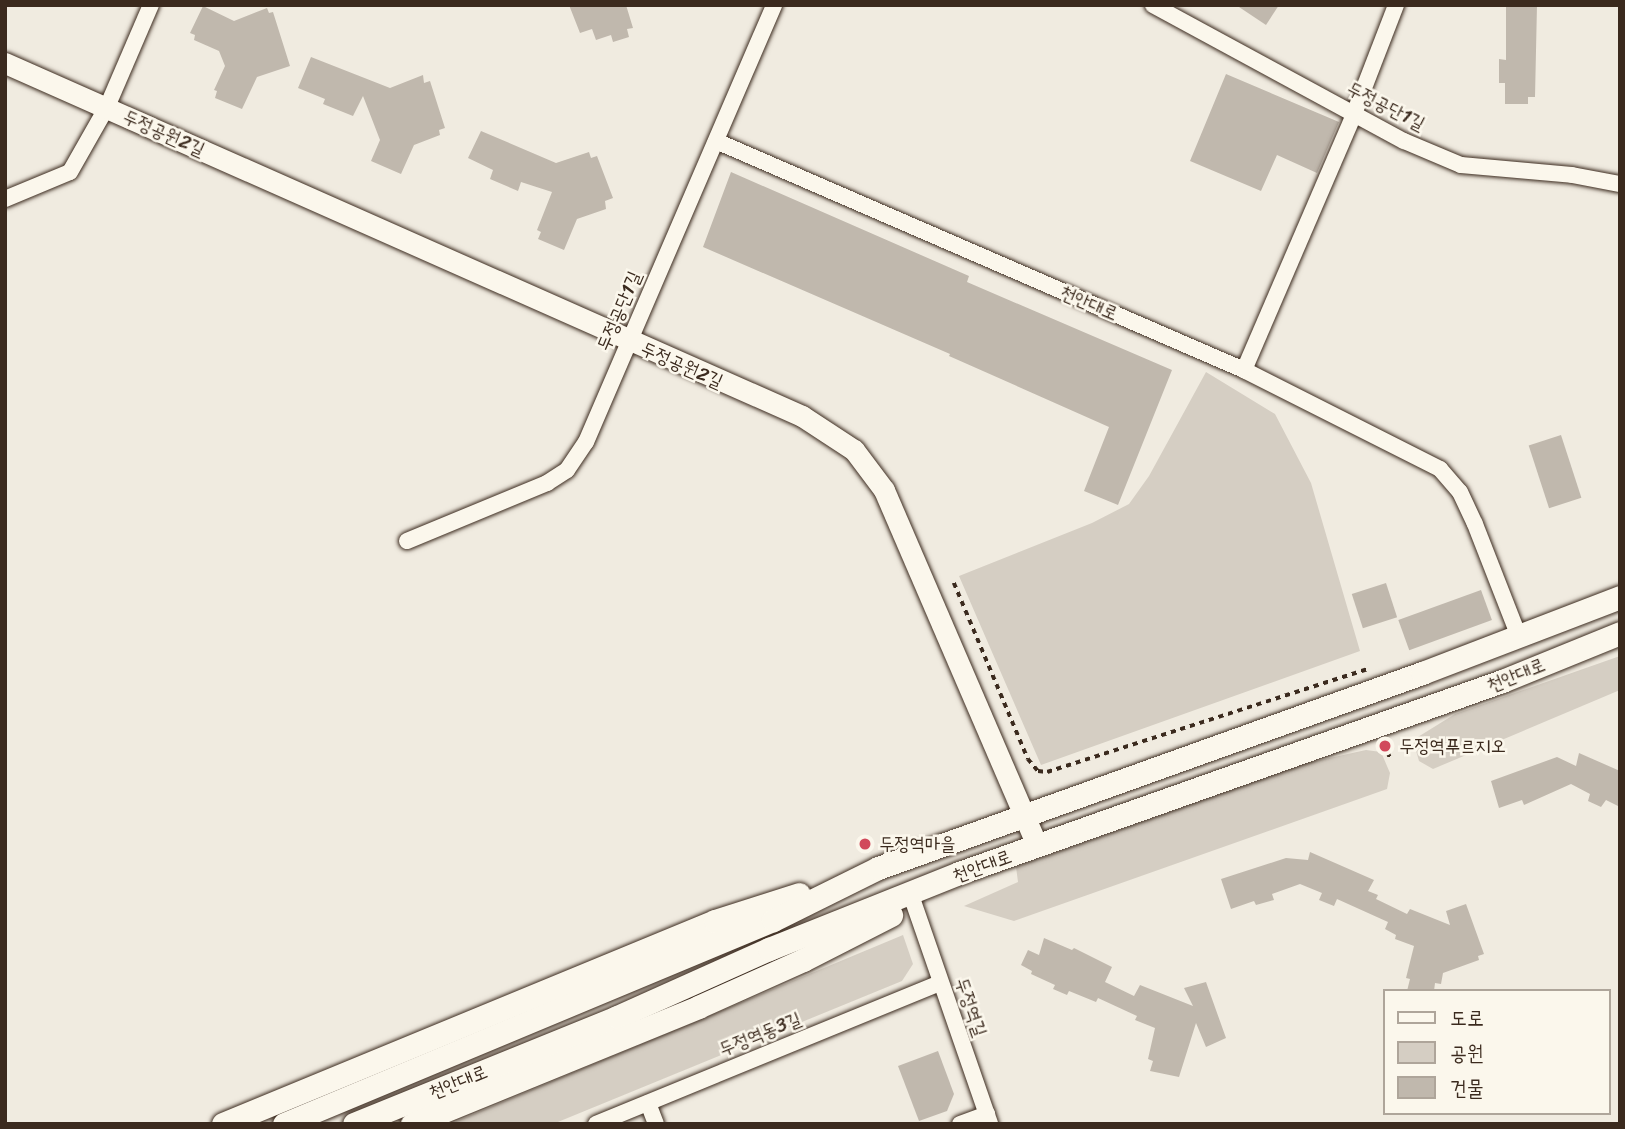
<!DOCTYPE html>
<html>
<head>
<meta charset="utf-8">
<style>
  body { margin:0 }
  #map { position:relative; width:1625px; height:1129px; overflow:hidden; background:#f0ebe0; font-family:Sriracha,"Poor Story",sans-serif }
  div>[style] { position:absolute }
  .green>* { inset:0; background:#d5cec3 }
  .building>* { inset:0; background:#c0b8ad; transform-origin:0 0 }
  .path>* { height:3.5px; margin-top:-1.75px; transform-origin:0; background:repeating-linear-gradient(90deg,#3b2a1e 0 5px,transparent 0 10px) }
  .roads { filter:drop-shadow(0 0 2px #3b2a1e) drop-shadow(0 0 2px #3b2a1e) }
  .minor>* { height:16px; margin:-8px; padding:0 8px; transform-origin:8px; border-radius:8px; background:#fbf7ec }
  .tertiary>* { height:21px; margin:-10.5px; padding:0 10.5px; transform-origin:10.5px; border-radius:10.5px; background:#fbf7ec }
  .secondary>* { height:23px; margin:-11.5px; padding:0 11.5px; transform-origin:11.5px; border-radius:11.5px; background:#fbf7ec }
  .dots>* { width:19px; height:19px; translate:-50% -50%; box-sizing:border-box; border:4px solid #fbf7ec; border-radius:50% }
  span { translate:-50% -50%; white-space:nowrap; text-align:center; line-height:1.15; -webkit-text-stroke:5px #fbf7ec; paint-order:stroke }
  .street-label { font-size:19px; color:#3b2a1e }
  .poi-label { font-size:19px; color:#3b2a1e }
  .left { translate:0 -50%; text-align:left }
  .frame { position:absolute; inset:0; border:7px solid #3b2a1e; pointer-events:none }
  .legend { position:absolute; left:1383px; top:989px; width:228px; height:126px; box-sizing:border-box; background:#fbf7ec; border:2px solid #aea59a; margin:0; padding:9px 12px; list-style:none; font-size:21px; color:#3b2a1e }
  .legend li { display:flex; align-items:center; gap:14px; height:35px }
  .legend b { width:35px; border:2px solid #aea59a }
</style>
</head>
<body>
<div id="map">
  <div class="green">
    <i style="clip-path:polygon(1206px 372px,1275px 414px,1311px 483px,1360px 651px,1041px 765px,959px 576px,1092px 523px,1129px 504px,1149px 476px)"></i>
    <i style="clip-path:polygon(1620px 656px,1620px 690px,1433px 769px,1419px 761px,1413px 740px,1455px 714px)"></i>
    <i style="clip-path:polygon(1366px 750px,1381px 752px,1390px 773px,1387px 789px,1014px 921px,964px 906px,1018px 882px,1016px 867px,1307px 763px)"></i>
    <i style="clip-path:polygon(903px 935px,913px 964px,902px 981px,553px 1124px,450px 1124px)"></i>
  </div>
  <div class="building">
    <i style="clip-path:polygon(569px 5px,626px 5px,633px 28px,627px 29px,629px 37px,613px 42px,611px 35px,596px 40px,592px 29px,580px 33px)"></i>
    <i style="clip-path:polygon(1236px 5px,1279px 5px,1266px 25px)"></i>
    <i style="clip-path:polygon(1506px 5px,1537px 5px,1535px 97px,1528px 97px,1528px 104px,1505px 104px,1505px 83px,1499px 83px,1499px 59px,1506px 60px)"></i>
    <i style="clip-path:polygon(203px 6px,234px 21px,267px 8px,269px 13px,273px 12px,290px 66px,257px 77px,242px 109px,215px 98px,217px 91px,214px 90px,225px 66px,219px 51px,194px 40px,195px 35px,190px 33px)"></i>
    <i style="clip-path:polygon(311px 57px,390px 88px,423px 75px,424px 83px,430px 81px,445px 128px,439px 130px,440px 135px,414px 145px,401px 174px,371px 161px,380px 140px,363px 96px,353px 116px,323px 104px,325px 99px,298px 88px)"></i>
    <i style="clip-path:polygon(1226px 74px,1339px 122px,1317px 173px,1277px 155px,1261px 191px,1190px 161px)"></i>
    <i style="clip-path:polygon(481px 131px,556px 163px,589px 152px,591px 158px,597px 156px,613px 198px,605px 201px,606px 209px,577px 219px,564px 250px,538px 239px,541px 232px,537px 230px,552px 192px,521px 182px,518px 191px,490px 179px,493px 170px,468px 158px)"></i>
    <i style="clip-path:polygon(731px 172px,969px 276px,967px 282px,1172px 370px,1118px 505px,1084px 491px,1109px 427px,949px 356px,950px 354px,703px 247px)"></i>
    <i style="left:1561px;top:435px;width:66px;height:34px;rotate:72deg"></i>
    <i style="left:1386px;top:583px;width:36px;height:36px;rotate:72deg"></i>
    <i style="left:1481px;top:590px;width:32px;height:88px;rotate:70deg"></i>
    <i style="clip-path:polygon(1579px 753px,1620px 771px,1620px 807px,1606px 800px,1601px 807px,1588px 801px,1590px 794px,1571px 784px,1524px 805px,1522px 800px,1499px 808px,1491px 781px,1557px 757px,1576px 766px)"></i>
    <i style="clip-path:polygon(1310px 852px,1374px 880px,1368px 891px,1378px 895px,1376px 899px,1407px 914px,1410px 909px,1450px 925px,1446px 911px,1466px 904px,1484px 954px,1478px 956px,1479px 960px,1443px 973px,1441px 984px,1435px 983px,1434px 991px,1407px 991px,1410px 979px,1406px 978px,1414px 946px,1395px 939px,1396px 935px,1385px 929px,1388px 922px,1337px 899px,1334px 906px,1319px 900px,1322px 893px,1300px 884px,1272px 894px,1274px 900px,1256px 905px,1254px 901px,1231px 909px,1221px 879px,1286px 858px,1308px 860px)"></i>
    <i style="clip-path:polygon(1044px 938px,1072px 950px,1074px 948px,1112px 967px,1105px 982px,1134px 996px,1140px 985px,1193px 1006px,1184px 988px,1206px 982px,1226px 1038px,1206px 1047px,1196px 1023px,1179px 1077px,1150px 1071px,1153px 1061px,1148px 1059px,1155px 1028px,1135px 1020px,1137px 1016px,1098px 998px,1096px 1002px,1069px 991px,1067px 995px,1053px 989px,1055px 985px,1031px 974px,1032px 971px,1021px 965px,1028px 950px,1039px 955px)"></i>
    <i style="clip-path:polygon(938px 1051px,954px 1094px,947px 1111px,919px 1121px,898px 1066px)"></i>
  </div>
  <div class="path">
    <i style="left:954px;top:583px;width:191px;rotate:67.2deg"></i>
    <i style="left:1028px;top:759px;width:16px;rotate:50deg"></i>
    <i style="left:1038px;top:771px;width:9px;rotate:6deg"></i>
    <i style="left:1047px;top:772px;width:336px;rotate:-17.8deg"></i>
    <i style="left:1388px;top:752px;width:9px;rotate:72deg"></i>
  </div>
  <div class="roads">
    <div class="minor">
      <i style="left:1153px;top:5px;width:285px;rotate:28.5deg"></i>
      <i style="left:1404px;top:141px;width:62px;rotate:22.8deg"></i>
      <i style="left:1461px;top:165px;width:111px;rotate:5.1deg"></i>
      <i style="left:1572px;top:175px;width:49px;rotate:10.6deg"></i>
      <i style="left:716px;top:141px;width:576px;rotate:23.45deg"></i>
      <i style="left:1244px;top:370px;width:220px;rotate:26.8deg"></i>
      <i style="left:1440px;top:469px;width:30px;rotate:49deg"></i>
      <i style="left:1460px;top:492px;width:35px;rotate:65deg"></i>
      <i style="left:1475px;top:524px;width:121px;rotate:68.7deg"></i>
      <i style="left:5px;top:199px;width:70px;rotate:-22.6deg"></i>
      <i style="left:70px;top:172px;width:75px;rotate:-60.4deg"></i>
      <i style="left:107px;top:107px;width:111px;rotate:-66.7deg"></i>
      <i style="left:1244px;top:370px;width:279px;rotate:-66.7deg"></i>
      <i style="left:1354px;top:114px;width:117px;rotate:-68.9deg"></i>
      <i style="left:407px;top:541px;width:152px;rotate:-22.5deg"></i>
      <i style="left:547px;top:483px;width:24px;rotate:-33deg"></i>
      <i style="left:567px;top:470px;width:34px;rotate:-56deg"></i>
      <i style="left:586px;top:442px;width:476px;rotate:-66.7deg"></i>
      <i style="left:914px;top:904px;width:233px;rotate:70.9deg"></i>
      <i style="left:648px;top:1103px;width:22px;rotate:69deg"></i>
      <i style="left:596px;top:1124px;width:372px;rotate:-22.3deg"></i>
      <i style="left:960px;top:1124px;width:29px;rotate:-20deg"></i>
    </div>
    <div class="tertiary">
      <i style="left:5px;top:63px;width:872px;rotate:23.89deg"></i>
      <i style="left:802px;top:416px;width:62px;rotate:33.2deg"></i>
      <i style="left:854px;top:450px;width:50px;rotate:53.1deg"></i>
      <i style="left:884px;top:490px;width:387px;rotate:66.7deg"></i>
    </div>
    <div class="secondary">
      <i style="left:223px;top:1124px;width:532px;rotate:-22.42deg"></i>
      <i style="left:715px;top:921px;width:88px;rotate:-17.8deg"></i>
      <i style="left:284px;top:1124px;width:530px;rotate:-22.64deg"></i>
      <i style="left:773px;top:920px;width:117px;rotate:-26.3deg"></i>
      <i style="left:878px;top:868px;width:578px;rotate:-19.72deg"></i>
      <i style="left:1422px;top:673px;width:212px;rotate:-21deg"></i>
      <i style="left:354px;top:1124px;width:284px;rotate:-22.1deg"></i>
      <i style="left:617px;top:1017px;width:167px;rotate:-24.1deg"></i>
      <i style="left:769px;top:949px;width:205px;rotate:-21.8deg"></i>
      <i style="left:959px;top:873px;width:576px;rotate:-19.47deg"></i>
      <i style="left:1502px;top:681px;width:127px;rotate:-22.1deg"></i>
      <i style="left:412px;top:1124px;width:309px;rotate:-22.2deg"></i>
      <i style="left:698px;top:1007px;width:115px;rotate:-24.1deg"></i>
      <i style="left:803px;top:960px;width:99px;rotate:-27.1deg"></i>
    </div>
  </div>
  <div class="dots">
    <i style="left:1385px;top:746px;background:#d1495b"></i>
    <i style="left:865px;top:844px;background:#d1495b"></i>
  </div>
  <div class="street-label">
    <span style="left:1386px;top:106px;rotate:27deg">두정공단1길</span>
    <span style="left:164px;top:133px;rotate:24deg">두정공원2길</span>
    <span style="left:1089px;top:303px;rotate:23deg">천안대로</span>
    <span style="left:619px;top:311px;rotate:-67deg">두정공단1길</span>
    <span style="left:682px;top:365px;rotate:24deg">두정공원2길</span>
    <span style="left:1516px;top:675px;rotate:-22deg">천안대로</span>
    <span style="left:982px;top:866px;rotate:-20deg">천안대로</span>
    <span style="left:971px;top:1007px;rotate:71deg">두정역길</span>
    <span style="left:760px;top:1034px;rotate:-22deg">두정역동3길</span>
    <span style="left:458px;top:1082px;rotate:-22deg">천안대로</span>
  </div>
  <div class="poi-label">
    <span class="left" style="left:1399px;top:746px">두정역푸르지오</span>
    <span class="left" style="left:879px;top:844px">두정역마을</span>
  </div>
  <div class="frame"></div>
  <ul class="legend">
  <li><b style="height:9px;background:#fbf7ec"></b>도로</li>
  <li><b style="height:19px;background:#d5cec3"></b>공원</li>
  <li><b style="height:19px;background:#c0b8ad"></b>건물</li>
  </ul>
</div>
</body>
</html>
